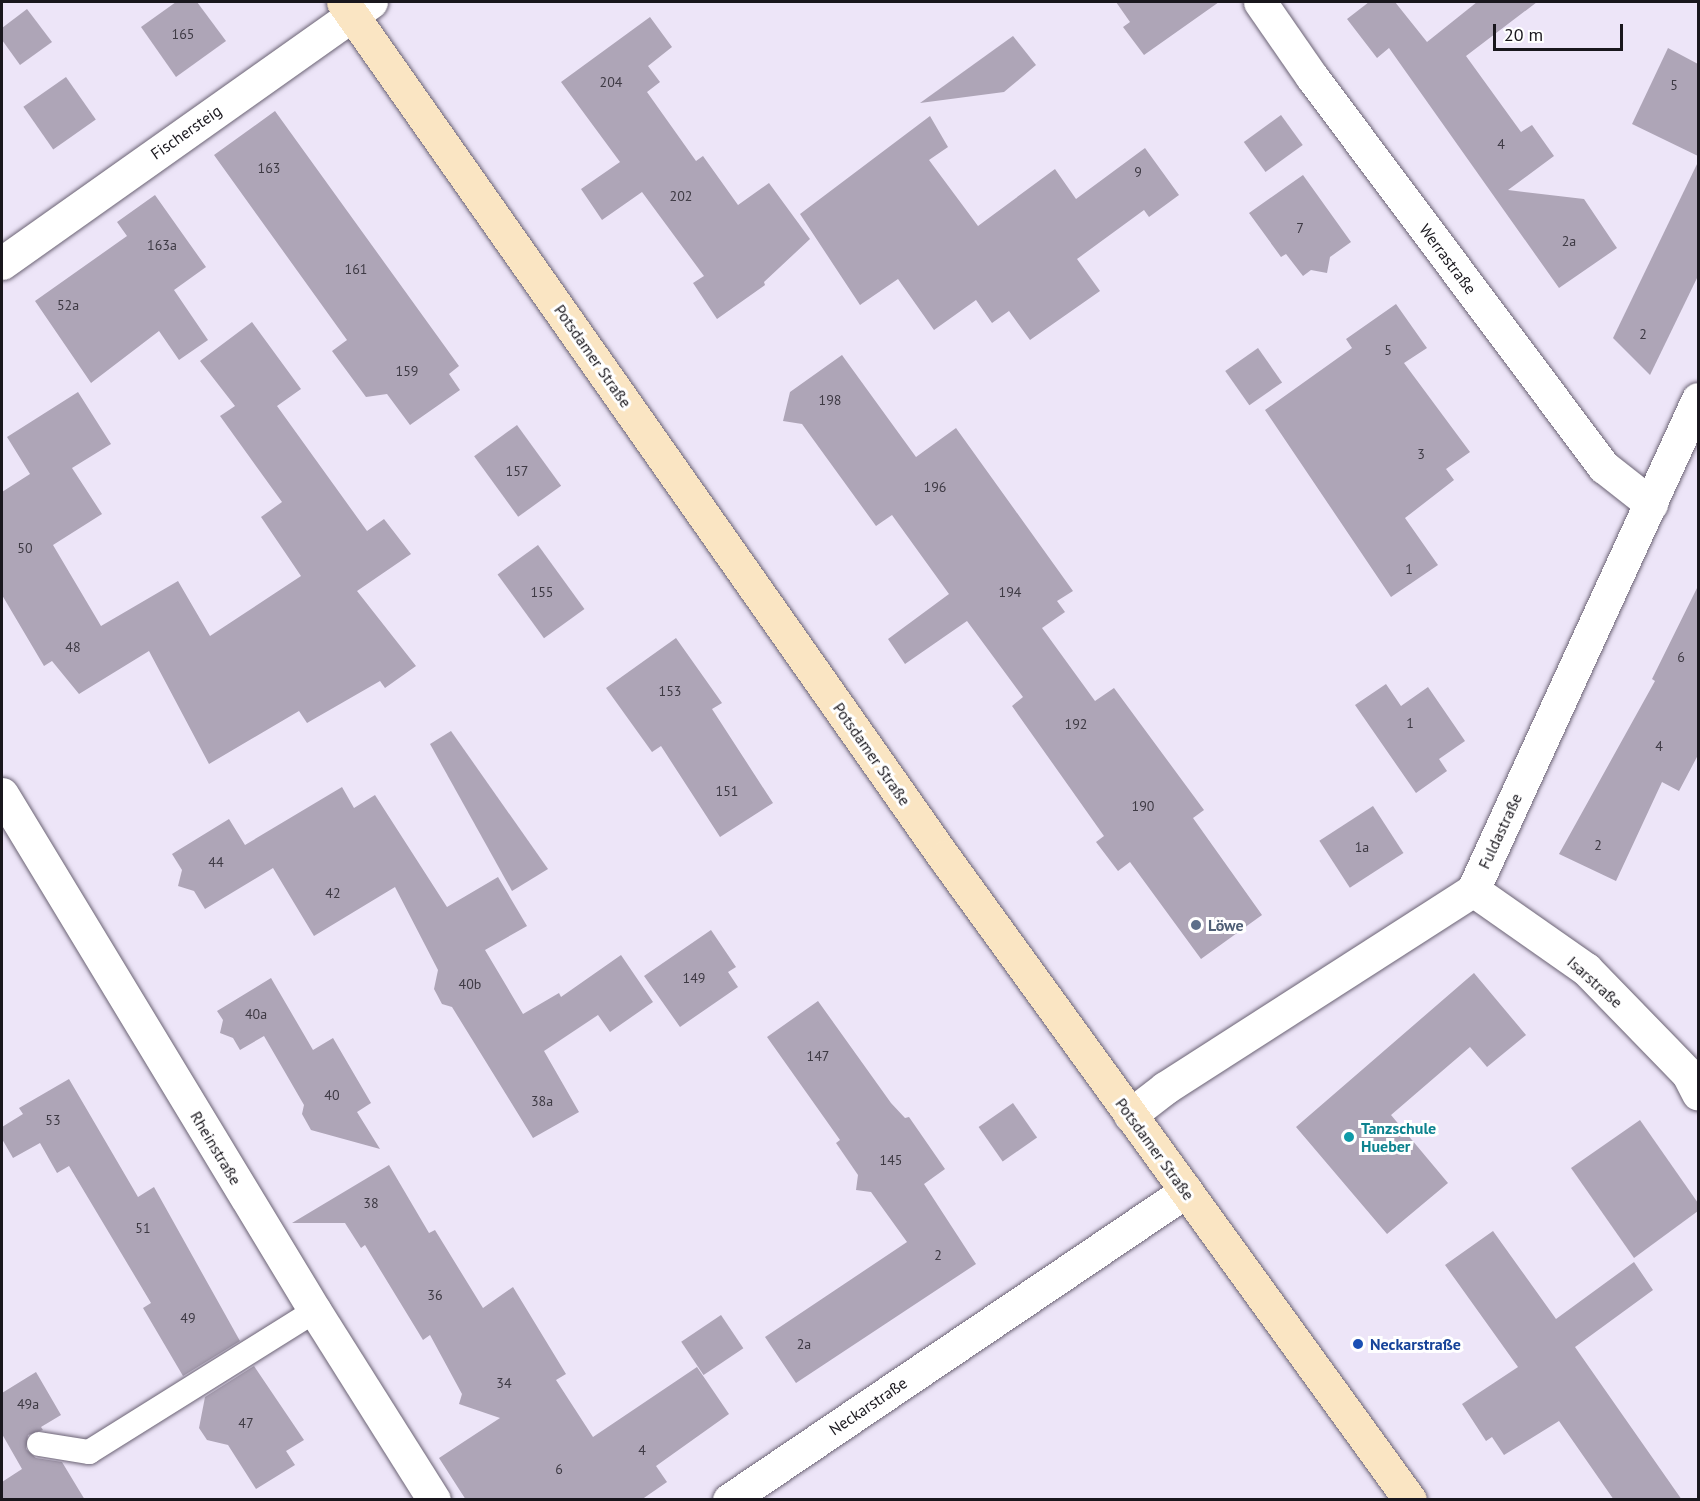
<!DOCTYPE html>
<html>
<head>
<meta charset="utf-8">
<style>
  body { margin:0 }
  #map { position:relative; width:1700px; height:1501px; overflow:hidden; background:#ede5f8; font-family:"PT Sans",sans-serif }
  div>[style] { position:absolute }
  .building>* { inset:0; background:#aea5b7; transform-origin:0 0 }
  .roads { filter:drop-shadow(0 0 2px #6b6374) drop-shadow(0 0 2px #6b6374) }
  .service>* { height:24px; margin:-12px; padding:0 12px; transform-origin:12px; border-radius:12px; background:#fff }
  .minor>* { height:33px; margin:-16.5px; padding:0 16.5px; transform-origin:16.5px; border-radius:16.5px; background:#fff }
  .secondary>* { height:33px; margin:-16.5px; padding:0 16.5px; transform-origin:16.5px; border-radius:16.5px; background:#fae5c3 }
  .dots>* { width:16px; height:16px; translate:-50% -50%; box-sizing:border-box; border:3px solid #fff; border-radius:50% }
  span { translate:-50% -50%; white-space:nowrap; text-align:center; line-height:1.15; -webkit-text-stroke:6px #fff; paint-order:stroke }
  .number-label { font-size:14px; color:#3e3a44 }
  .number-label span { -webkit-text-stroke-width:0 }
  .street-label { font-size:16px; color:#19171d }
  .service-label { font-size:16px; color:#4e5e75; font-weight:700 }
  .left { translate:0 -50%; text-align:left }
  .culture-label { font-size:16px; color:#0d838f; font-weight:700 }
  .transit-label { font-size:16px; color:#164399; font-weight:700 }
  .frame { position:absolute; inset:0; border:3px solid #19171d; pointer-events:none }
  .scale { position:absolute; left:1493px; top:24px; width:130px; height:27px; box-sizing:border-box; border:3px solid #19171d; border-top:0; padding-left:8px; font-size:18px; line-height:21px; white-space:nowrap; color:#19171d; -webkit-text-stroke:4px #fff; paint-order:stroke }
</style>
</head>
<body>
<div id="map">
  <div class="building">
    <i style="clip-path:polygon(176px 2px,197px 2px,226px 41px,176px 77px,141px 27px)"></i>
    <i style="clip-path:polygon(1116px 2px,1219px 2px,1144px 55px,1123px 27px,1130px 22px)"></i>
    <i style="clip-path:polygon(1369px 2px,1395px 2px,1427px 42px,1477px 2px,1537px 2px,1466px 56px,1521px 132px,1532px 125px,1554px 156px,1508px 190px,1584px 199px,1617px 248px,1559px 288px,1389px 48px,1377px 58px,1347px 19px)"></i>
    <i style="clip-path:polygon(27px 9px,52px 42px,20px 65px,2px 40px,2px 28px)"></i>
    <i style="clip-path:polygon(650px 17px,672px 47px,648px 66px,660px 82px,647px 92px,696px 161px,703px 156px,738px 205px,769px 183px,810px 239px,764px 282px,765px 285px,717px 319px,693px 283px,704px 276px,642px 192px,602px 220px,581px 189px,620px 162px,561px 82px)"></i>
    <i style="clip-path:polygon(1013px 36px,1036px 65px,1004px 92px,920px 103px)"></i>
    <i style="clip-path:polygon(1668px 48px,1698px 64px,1698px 156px,1632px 124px)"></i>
    <i style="left:66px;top:77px;width:52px;height:52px;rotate:55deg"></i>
    <i style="clip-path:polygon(275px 111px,459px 366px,449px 374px,460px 390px,410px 425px,387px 394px,366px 397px,332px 351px,347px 340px,214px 155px)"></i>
    <i style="left:1281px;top:115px;width:37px;height:46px;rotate:54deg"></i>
    <i style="clip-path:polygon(930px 116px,948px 147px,929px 160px,978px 226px,1055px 169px,1076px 199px,1145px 148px,1179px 195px,1149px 217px,1144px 210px,1077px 259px,1100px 291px,1030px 340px,1009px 311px,992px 323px,976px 300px,934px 330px,898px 279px,860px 305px,800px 214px)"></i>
    <i style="clip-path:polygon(1698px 162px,1698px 276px,1650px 375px,1613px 338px)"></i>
    <i style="clip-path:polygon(1303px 175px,1351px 242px,1330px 257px,1327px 273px,1311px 270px,1303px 276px,1286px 254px,1281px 257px,1249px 213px)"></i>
    <i style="clip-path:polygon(155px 195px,206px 267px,174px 290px,208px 340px,179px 360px,159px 331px,91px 383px,35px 301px,127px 236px,117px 222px)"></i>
    <i style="clip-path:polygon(1396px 304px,1427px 348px,1404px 363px,1470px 452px,1446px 469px,1454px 480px,1405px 518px,1438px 565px,1391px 597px,1265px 410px,1352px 348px,1346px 339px)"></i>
    <i style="clip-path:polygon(252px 322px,301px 389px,277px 406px,367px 531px,384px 519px,411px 554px,357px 591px,416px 666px,385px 688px,380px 681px,307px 723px,299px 711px,209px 764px,149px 651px,79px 694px,52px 661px,44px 666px,2px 595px,2px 492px,30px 474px,7px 437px,78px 392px,111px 444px,72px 468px,102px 514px,53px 545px,101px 626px,178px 581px,210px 636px,301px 576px,261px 517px,282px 502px,220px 416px,235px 406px,200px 361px)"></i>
    <i style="left:1258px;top:348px;width:42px;height:40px;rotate:55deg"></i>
    <i style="clip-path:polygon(842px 355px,916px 457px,956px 428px,1073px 591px,1057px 601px,1065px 612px,1042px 628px,1095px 701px,1114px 688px,1204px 810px,1193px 818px,1262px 915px,1201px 959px,1130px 862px,1118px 871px,1096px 842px,1104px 836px,1012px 706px,1023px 697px,967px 621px,905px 664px,888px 639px,949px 594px,892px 515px,876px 526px,802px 424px,783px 421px,790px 392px)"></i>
    <i style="left:517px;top:425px;width:75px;height:53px;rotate:54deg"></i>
    <i style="left:538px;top:545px;width:79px;height:50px;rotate:54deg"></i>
    <i style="clip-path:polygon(1698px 586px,1698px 755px,1679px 791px,1662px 782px,1616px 881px,1559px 854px,1655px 681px,1652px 679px)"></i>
    <i style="clip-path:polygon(676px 638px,722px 703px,712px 709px,773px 803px,720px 837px,661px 746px,652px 752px,606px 688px)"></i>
    <i style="clip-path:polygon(1386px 684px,1401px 706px,1428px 687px,1465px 741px,1439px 759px,1447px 771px,1416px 793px,1355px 705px)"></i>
    <i style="clip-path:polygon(451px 731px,548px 869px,512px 891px,430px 744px)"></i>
    <i style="clip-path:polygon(342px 787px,354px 808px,375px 795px,447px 907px,498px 877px,527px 926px,485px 950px,523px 1014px,559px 993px,561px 997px,621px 955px,653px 1002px,610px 1032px,598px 1015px,544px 1051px,579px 1112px,533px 1138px,452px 1007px,442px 1004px,434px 989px,438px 970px,395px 887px,314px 936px,273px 868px,205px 909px,194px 891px,178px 886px,182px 870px,172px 854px,229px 819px,245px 845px)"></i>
    <i style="left:1373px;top:806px;width:56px;height:64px;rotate:57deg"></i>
    <i style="clip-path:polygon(711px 930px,736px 967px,728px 972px,738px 987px,680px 1027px,644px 976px)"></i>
    <i style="clip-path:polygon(1474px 973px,1526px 1035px,1487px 1067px,1470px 1047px,1391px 1115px,1448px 1183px,1387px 1234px,1296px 1127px)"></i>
    <i style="clip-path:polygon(271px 978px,313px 1050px,333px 1038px,371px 1103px,357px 1112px,380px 1149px,311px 1130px,302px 1114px,304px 1105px,264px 1036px,240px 1050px,233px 1038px,220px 1033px,223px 1020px,217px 1011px)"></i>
    <i style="clip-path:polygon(818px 1001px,891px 1103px,905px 1118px,909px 1117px,945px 1169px,924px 1184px,976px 1264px,796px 1383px,765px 1337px,907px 1242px,871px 1192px,856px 1190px,858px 1175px,836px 1143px,840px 1140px,767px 1037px)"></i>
    <i style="clip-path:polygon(69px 1079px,138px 1197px,154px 1187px,240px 1341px,183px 1376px,143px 1308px,151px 1303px,69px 1166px,57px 1173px,40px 1143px,13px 1158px,2px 1139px,2px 1127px,23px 1114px,19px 1108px)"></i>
    <i style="left:1013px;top:1103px;width:42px;height:42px;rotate:55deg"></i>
    <i style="clip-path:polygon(1640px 1120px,1698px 1203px,1698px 1211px,1634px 1258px,1571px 1168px)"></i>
    <i style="clip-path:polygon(389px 1165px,429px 1233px,435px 1230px,483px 1308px,513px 1287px,566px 1374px,556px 1380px,593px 1437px,697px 1367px,729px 1414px,656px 1466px,667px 1482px,641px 1500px,466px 1500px,439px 1458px,500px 1418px,459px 1404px,462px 1394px,430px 1335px,423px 1340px,365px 1245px,361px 1248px,345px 1223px,292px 1223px)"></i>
    <i style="clip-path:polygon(1493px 1231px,1556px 1319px,1634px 1262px,1653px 1290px,1575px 1347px,1682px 1500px,1614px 1500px,1559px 1421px,1504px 1455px,1492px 1437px,1486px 1441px,1462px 1404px,1518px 1367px,1445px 1265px)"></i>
    <i style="left:721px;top:1315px;width:40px;height:48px;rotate:56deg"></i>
    <i style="clip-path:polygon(254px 1366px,304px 1440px,286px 1451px,295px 1465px,256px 1489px,228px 1445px,207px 1440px,199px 1428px,205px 1397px)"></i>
    <i style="clip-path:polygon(36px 1372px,61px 1415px,41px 1427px,43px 1430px,28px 1435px,26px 1449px,36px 1458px,62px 1462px,85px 1500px,2px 1500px,2px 1482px,22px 1469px,2px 1434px,2px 1393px)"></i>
  </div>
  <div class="roads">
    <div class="service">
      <i style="left:39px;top:1444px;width:51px;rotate:9.1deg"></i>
      <i style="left:89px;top:1452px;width:266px;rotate:-32deg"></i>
    </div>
    <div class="minor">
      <i style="left:1260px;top:2px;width:91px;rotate:55.3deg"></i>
      <i style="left:1312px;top:77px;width:487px;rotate:53.2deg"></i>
      <i style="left:1604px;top:467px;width:60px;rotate:38.2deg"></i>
      <i style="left:2px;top:263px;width:452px;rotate:-35.3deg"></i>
      <i style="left:2px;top:794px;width:604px;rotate:58.81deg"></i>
      <i style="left:315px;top:1311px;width:223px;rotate:57.8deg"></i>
      <i style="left:1473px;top:890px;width:138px;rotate:35deg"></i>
      <i style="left:1586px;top:969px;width:146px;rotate:45.8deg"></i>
      <i style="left:1688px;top:1074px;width:22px;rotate:63deg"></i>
      <i style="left:1130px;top:1115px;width:44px;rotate:-37.6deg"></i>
      <i style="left:1165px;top:1088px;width:366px;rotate:-32.7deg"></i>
      <i style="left:1473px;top:890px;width:540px;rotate:-65.38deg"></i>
      <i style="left:729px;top:1500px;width:552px;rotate:-34.06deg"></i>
    </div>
    <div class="secondary">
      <i style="left:343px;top:2px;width:1045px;rotate:54.9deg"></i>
      <i style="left:944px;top:857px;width:794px;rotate:54.07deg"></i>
    </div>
  </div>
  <div class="dots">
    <i style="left:1196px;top:925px;background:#5c6f8a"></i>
    <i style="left:1349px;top:1137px;background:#0f9aa8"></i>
    <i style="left:1358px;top:1344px;background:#1a4fb4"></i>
  </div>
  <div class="number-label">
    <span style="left:183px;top:34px">165</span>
    <span style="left:611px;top:82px">204</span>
    <span style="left:1674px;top:85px">5</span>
    <span style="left:1501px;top:144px">4</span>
    <span style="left:269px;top:168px">163</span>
    <span style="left:1138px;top:172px">9</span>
    <span style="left:681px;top:196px">202</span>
    <span style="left:1300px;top:228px">7</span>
    <span style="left:1569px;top:241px">2a</span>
    <span style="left:162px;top:245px">163a</span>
    <span style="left:356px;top:269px">161</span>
    <span style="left:68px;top:305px">52a</span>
    <span style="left:1643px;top:334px">2</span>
    <span style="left:1388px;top:350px">5</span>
    <span style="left:407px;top:371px">159</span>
    <span style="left:830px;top:400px">198</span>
    <span style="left:1421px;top:454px">3</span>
    <span style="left:517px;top:471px">157</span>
    <span style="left:935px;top:487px">196</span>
    <span style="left:25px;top:548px">50</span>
    <span style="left:1409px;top:569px">1</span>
    <span style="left:542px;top:592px">155</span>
    <span style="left:1010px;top:592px">194</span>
    <span style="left:73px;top:647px">48</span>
    <span style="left:1681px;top:657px">6</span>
    <span style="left:670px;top:691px">153</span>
    <span style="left:1410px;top:723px">1</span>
    <span style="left:1076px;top:724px">192</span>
    <span style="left:1659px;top:746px">4</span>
    <span style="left:727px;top:791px">151</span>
    <span style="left:1143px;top:806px">190</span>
    <span style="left:1598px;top:845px">2</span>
    <span style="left:1362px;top:847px">1a</span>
    <span style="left:216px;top:862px">44</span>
    <span style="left:333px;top:893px">42</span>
    <span style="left:694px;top:978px">149</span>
    <span style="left:470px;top:984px">40b</span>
    <span style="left:256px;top:1014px">40a</span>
    <span style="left:818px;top:1056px">147</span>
    <span style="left:332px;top:1095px">40</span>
    <span style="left:542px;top:1101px">38a</span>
    <span style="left:53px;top:1120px">53</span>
    <span style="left:891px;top:1160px">145</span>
    <span style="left:371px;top:1203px">38</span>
    <span style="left:143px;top:1228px">51</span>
    <span style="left:938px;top:1255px">2</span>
    <span style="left:435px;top:1295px">36</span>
    <span style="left:188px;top:1318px">49</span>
    <span style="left:804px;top:1344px">2a</span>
    <span style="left:504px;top:1383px">34</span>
    <span style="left:28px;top:1404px">49a</span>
    <span style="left:246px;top:1423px">47</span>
    <span style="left:642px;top:1450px">4</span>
    <span style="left:559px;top:1469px">6</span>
  </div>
  <div class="street-label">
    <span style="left:186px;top:132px;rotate:-35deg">Fischersteig</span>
    <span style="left:1448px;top:259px;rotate:53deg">Werrastraße</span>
    <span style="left:593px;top:356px;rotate:55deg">Potsdamer Straße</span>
    <span style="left:872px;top:754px;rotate:55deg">Potsdamer Straße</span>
    <span style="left:1500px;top:831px;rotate:-65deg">Fuldastraße</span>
    <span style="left:1595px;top:982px;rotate:42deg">Isarstraße</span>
    <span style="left:216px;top:1148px;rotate:59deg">Rheinstraße</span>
    <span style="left:1155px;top:1149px;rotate:54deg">Potsdamer Straße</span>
    <span style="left:868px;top:1406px;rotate:-34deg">Neckarstraße</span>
  </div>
  <div class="service-label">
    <span class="left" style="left:1208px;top:925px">Löwe</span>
  </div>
  <div class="culture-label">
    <span class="left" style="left:1361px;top:1137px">Tanzschule<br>Hueber</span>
  </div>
  <div class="transit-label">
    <span class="left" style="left:1370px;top:1344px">Neckarstraße</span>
  </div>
  <div class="frame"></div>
  <div class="scale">20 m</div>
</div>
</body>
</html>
